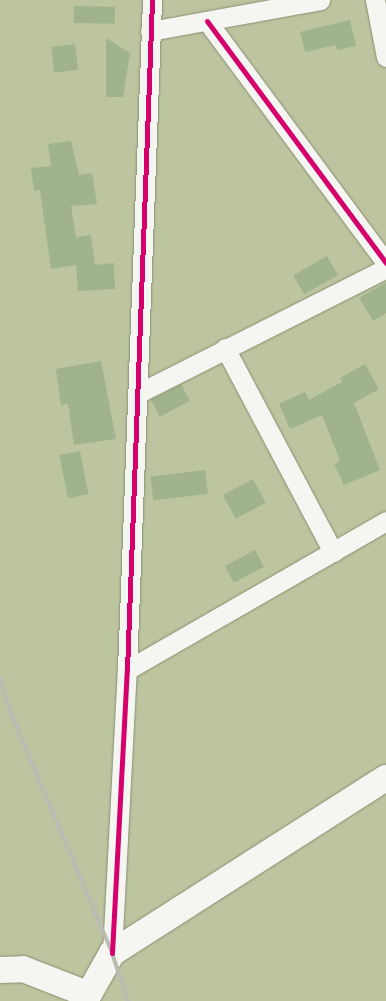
<!DOCTYPE html>
<html>
<head>
<meta charset="utf-8">
<style>
  body { margin:0 }
  #map { position:relative; width:386px; height:1001px; overflow:hidden; background:#bdc5a0; font-family:Ubuntu,sans-serif }
  div>[style] { position:absolute }
  .building>* { inset:0; background:#a0b28e; transform-origin:0 0 }
  .roads { filter:drop-shadow(0 0 1px #898f72) drop-shadow(0 0 1px #898f72) }
  .minor>* { height:19px; margin:-9.5px; padding:0 9.5px; transform-origin:9.5px; border-radius:9.5px; background:#f5f6f1 }
  .secondary>* { height:26px; margin:-13px; padding:0 13px; transform-origin:13px; border-radius:13px; background:#f5f6f1 }
  .rail>* { height:4px; margin:-2px; padding:0 2px; transform-origin:2px; border-radius:2px; background:#babcb3 }
  .cycleway>* { height:5px; margin:-2.5px; padding:0 2.5px; transform-origin:2.5px; border-radius:2.5px; background:#d6006c }
  span { translate:-50% -50%; white-space:nowrap; text-align:center; line-height:1.15; -webkit-text-stroke:4px #c5d491; paint-order:stroke }
</style>
</head>
<body>
<div id="map">
  <div class="building">
    <i style="left:74px;top:6px;width:41px;height:17px;rotate:1deg"></i>
    <i style="clip-path:polygon(350px 20px,356px 46px,337px 50px,336px 45px,305px 52px,300px 32px)"></i>
    <i style="clip-path:polygon(106px 38px,130px 53px,123px 97px,106px 97px)"></i>
    <i style="left:75px;top:44px;width:26px;height:24px;rotate:83deg"></i>
    <i style="clip-path:polygon(71px 141px,79px 175px,92px 173px,97px 204px,71px 206px,76px 237px,91px 235px,95px 265px,114px 263px,115px 289px,78px 291px,76px 265px,51px 269px,40px 190px,34px 191px,31px 168px,51px 166px,48px 144px)"></i>
    <i style="left:327px;top:256px;width:22px;height:39px;rotate:60deg"></i>
    <i style="clip-path:polygon(386px 283px,386px 313px,373px 321px,359px 298px)"></i>
    <i style="clip-path:polygon(101px 361px,116px 439px,74px 445px,68px 404px,61px 405px,56px 369px)"></i>
    <i style="clip-path:polygon(365px 364px,379px 389px,354px 403px,380px 470px,344px 485px,334px 464px,340px 461px,322px 415px,290px 429px,279px 404px,305px 392px,309px 400px,342px 382px,340px 378px)"></i>
    <i style="left:181px;top:384px;width:19px;height:34px;rotate:62deg"></i>
    <i style="left:80px;top:451px;width:44px;height:21px;rotate:79deg"></i>
    <i style="left:205px;top:470px;width:24px;height:55px;rotate:83deg"></i>
    <i style="left:253px;top:479px;width:27px;height:34px;rotate:62deg"></i>
    <i style="left:255px;top:550px;width:19px;height:34px;rotate:62deg"></i>
  </div>
  <div class="roads">
    <div class="minor">
      <i style="left:375px;top:0;width:58px;rotate:79.1deg"></i>
      <i style="left:207px;top:21px;width:301px;rotate:53.5deg"></i>
      <i style="left:150px;top:31px;width:173px;rotate:-10.3deg"></i>
      <i style="left:225px;top:348px;width:231px;rotate:62.1deg"></i>
      <i style="left:137px;top:394px;width:279px;rotate:-26.8deg"></i>
      <i style="left:127px;top:670px;width:299px;rotate:-29.9deg"></i>
      <i style="left:112px;top:953px;width:283px;rotate:-87deg"></i>
      <i style="left:127px;top:670px;width:670px;rotate:-87.86deg"></i>
    </div>
    <div class="secondary">
      <i style="left:0;top:970px;width:23px;rotate:-2deg"></i>
      <i style="left:23px;top:969px;width:69px;rotate:21.3deg"></i>
      <i style="left:85px;top:1001px;width:55px;rotate:-60.6deg"></i>
      <i style="left:112px;top:953px;width:325px;rotate:-32.6deg"></i>
    </div>
  </div>
  <div class="rail">
    <i style="left:0;top:677px;width:35px;rotate:74deg"></i>
    <i style="left:10px;top:711px;width:263px;rotate:67.1deg"></i>
    <i style="left:112px;top:953px;width:51px;rotate:71.6deg"></i>
  </div>
  <div class="cycleway">
    <i style="left:207px;top:21px;width:301px;rotate:53.5deg"></i>
    <i style="left:112px;top:953px;width:283px;rotate:-87deg"></i>
    <i style="left:127px;top:670px;width:670px;rotate:-87.86deg"></i>
  </div>
</div>
</body>
</html>
